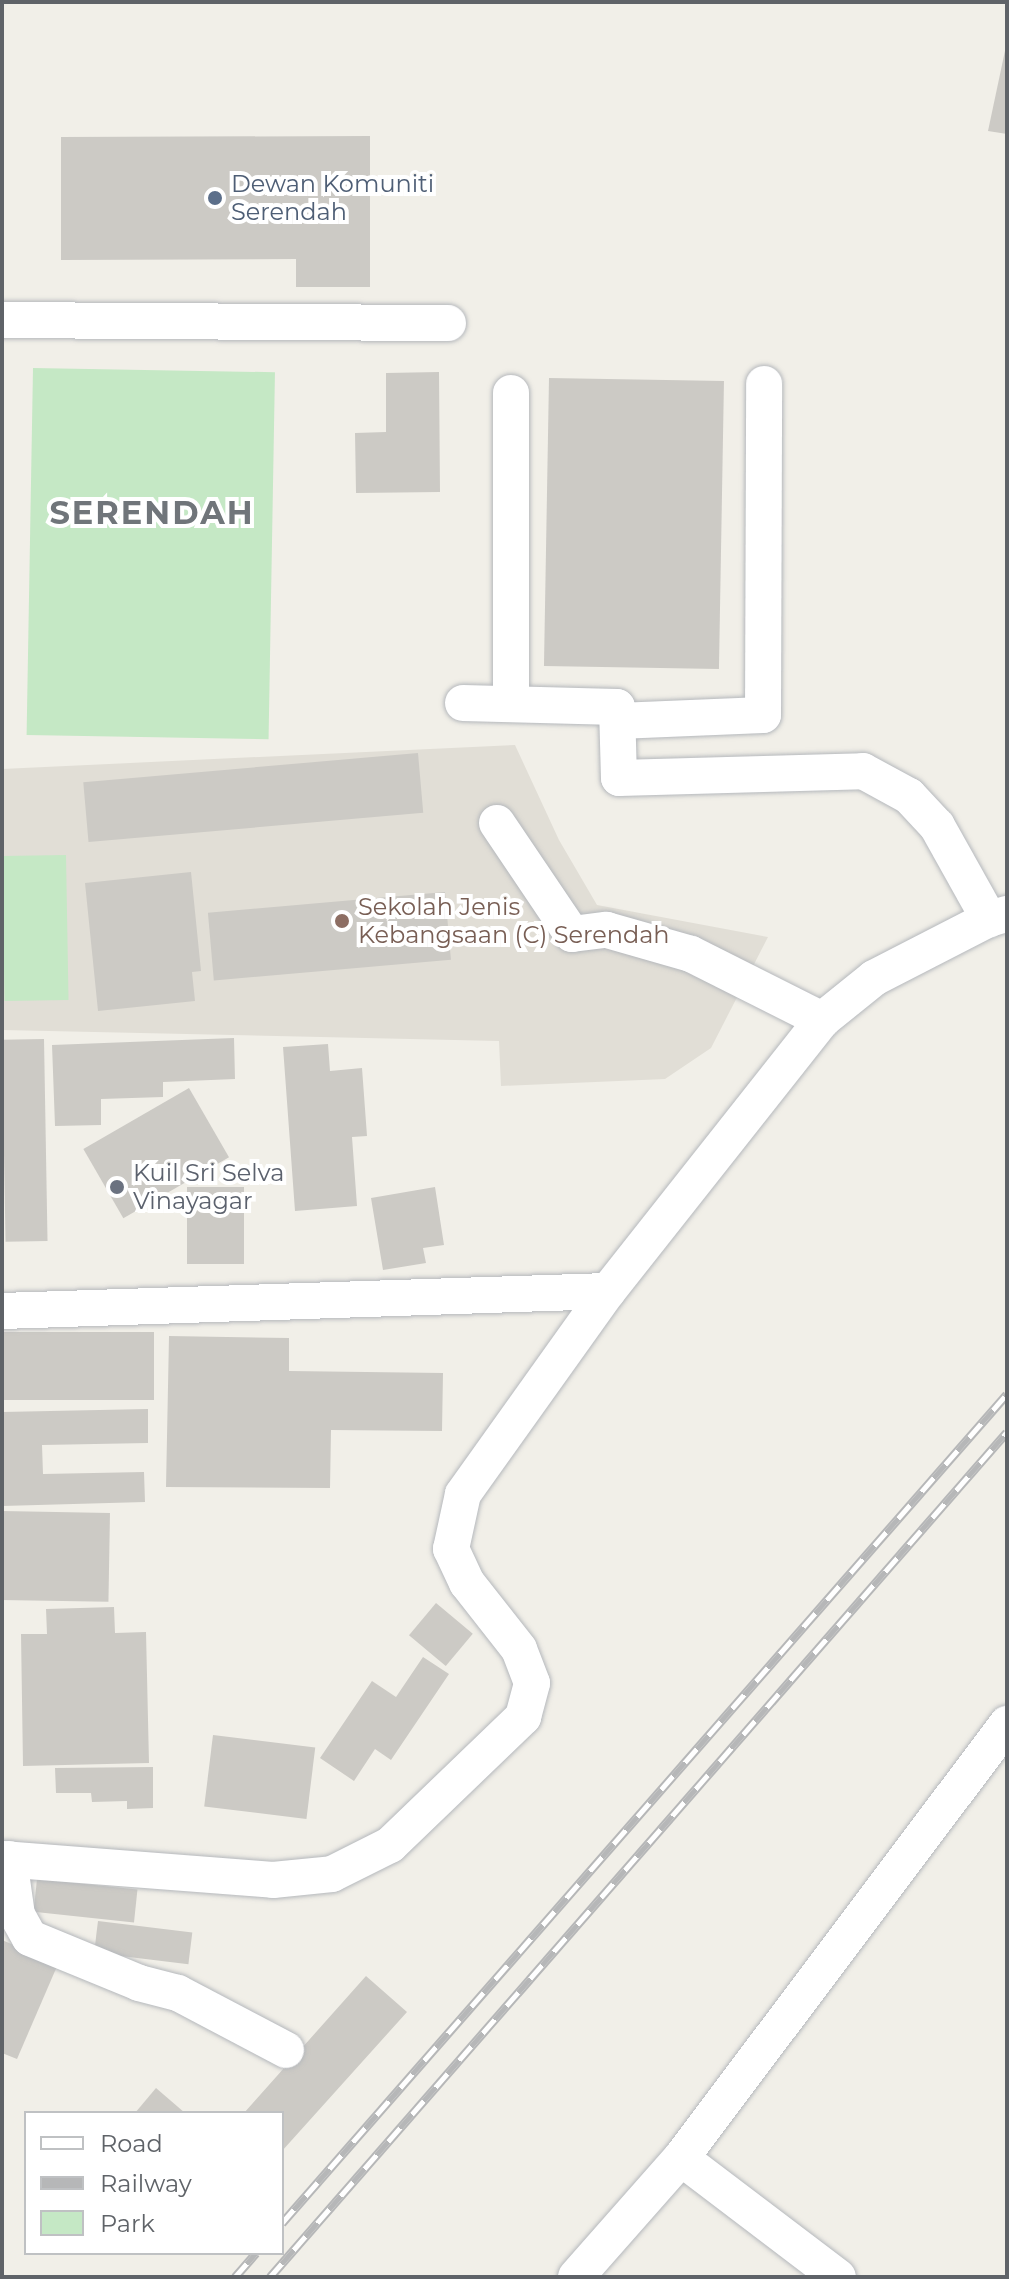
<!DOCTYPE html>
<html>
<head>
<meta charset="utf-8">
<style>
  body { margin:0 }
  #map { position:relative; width:1009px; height:2279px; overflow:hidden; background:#f1efe8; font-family:Montserrat,sans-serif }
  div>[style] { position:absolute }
  .education>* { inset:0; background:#e1ded6 }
  .green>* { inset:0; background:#c5e8c5; transform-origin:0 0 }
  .building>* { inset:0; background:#cccac5; transform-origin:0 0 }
  .roads { filter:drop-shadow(0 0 2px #b5b8bc) drop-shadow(0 0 2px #b5b8bc) }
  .minor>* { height:36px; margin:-18px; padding:0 18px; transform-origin:18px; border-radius:18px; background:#fff }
  .rail>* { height:9px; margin-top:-4.5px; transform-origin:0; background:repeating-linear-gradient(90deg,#fff 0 18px,#b6b7b8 0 36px); box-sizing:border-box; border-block:2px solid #b6b7b8 }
  .dots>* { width:22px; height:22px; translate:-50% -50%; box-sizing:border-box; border:4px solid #fff; border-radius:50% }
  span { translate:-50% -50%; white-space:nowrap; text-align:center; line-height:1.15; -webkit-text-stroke:8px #fff; paint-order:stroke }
  .service-label { font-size:24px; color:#4e5e75 }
  .left { translate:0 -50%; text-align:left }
  .education-label { font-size:24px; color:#785e54 }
  .worship-label { font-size:24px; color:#5b616d }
  .district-label { font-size:32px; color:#70757a; font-weight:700; letter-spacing:2px }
  .frame { position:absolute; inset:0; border:4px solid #5f6368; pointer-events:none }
  .legend { position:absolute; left:24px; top:2111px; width:260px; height:144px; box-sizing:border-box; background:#fff; border:2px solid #bfc1c3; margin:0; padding:10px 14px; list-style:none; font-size:24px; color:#5f6368 }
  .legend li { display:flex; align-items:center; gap:16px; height:40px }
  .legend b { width:40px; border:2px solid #bfc1c3 }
</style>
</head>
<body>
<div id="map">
  <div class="education">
    <i style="clip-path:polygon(515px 745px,559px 840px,597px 905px,768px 937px,711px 1048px,665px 1079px,501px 1086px,499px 1041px,2px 1030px,2px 769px)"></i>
  </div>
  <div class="green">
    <i style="left:33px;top:368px;width:242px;height:367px;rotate:1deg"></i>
    <i style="left:66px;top:855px;width:145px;height:64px;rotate:89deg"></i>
  </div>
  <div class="building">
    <i style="clip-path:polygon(1006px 46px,1007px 46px,1007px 134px,988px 131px)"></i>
    <i style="clip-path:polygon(370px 136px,370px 287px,296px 287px,296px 259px,61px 260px,61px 137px)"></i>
    <i style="clip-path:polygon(439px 372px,440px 492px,356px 493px,355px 433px,386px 432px,386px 373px)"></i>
    <i style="left:549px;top:378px;width:175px;height:288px;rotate:1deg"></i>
    <i style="left:418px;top:753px;width:60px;height:336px;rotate:85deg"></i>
    <i style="clip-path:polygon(191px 872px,201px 971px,192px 972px,195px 1001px,98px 1011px,85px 883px)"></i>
    <i style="left:445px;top:892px;width:68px;height:238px;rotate:85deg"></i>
    <i style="clip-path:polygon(234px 1038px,235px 1079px,163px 1082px,163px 1097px,101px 1099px,101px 1125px,55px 1126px,52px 1045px)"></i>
    <i style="left:44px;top:1039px;width:202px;height:42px;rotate:89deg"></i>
    <i style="clip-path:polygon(328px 1044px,330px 1071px,362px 1068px,367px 1136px,352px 1137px,357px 1206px,295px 1211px,283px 1047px)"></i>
    <i style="left:189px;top:1088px;width:80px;height:122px;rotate:60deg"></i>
    <i style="left:244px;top:1187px;width:77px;height:57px;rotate:90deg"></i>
    <i style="clip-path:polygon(435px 1187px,444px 1245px,423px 1248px,426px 1263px,383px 1270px,371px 1198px)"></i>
    <i style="left:154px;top:1332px;width:68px;height:152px;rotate:90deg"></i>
    <i style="clip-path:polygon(169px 1336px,289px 1338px,289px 1371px,443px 1373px,442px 1431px,331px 1430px,330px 1488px,166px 1487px)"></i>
    <i style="clip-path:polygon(148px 1409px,148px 1443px,42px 1445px,43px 1474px,144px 1472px,145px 1502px,2px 1506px,2px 1412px)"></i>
    <i style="left:2px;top:1511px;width:108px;height:89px;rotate:1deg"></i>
    <i style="left:436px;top:1603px;width:48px;height:42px;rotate:40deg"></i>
    <i style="clip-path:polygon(114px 1607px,115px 1633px,146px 1632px,149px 1763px,23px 1766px,21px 1634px,47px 1634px,46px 1609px)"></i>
    <i style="clip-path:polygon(423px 1657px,449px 1674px,391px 1760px,375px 1749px,354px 1781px,320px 1758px,372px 1681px,396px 1697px)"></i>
    <i style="left:213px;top:1735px;width:103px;height:72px;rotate:7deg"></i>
    <i style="clip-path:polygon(153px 1767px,153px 1808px,127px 1809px,127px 1801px,92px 1802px,91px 1793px,56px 1793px,55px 1768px)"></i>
    <i style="left:37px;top:1879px;width:101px;height:33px;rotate:6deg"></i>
    <i style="left:98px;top:1921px;width:95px;height:32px;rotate:7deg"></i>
    <i style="clip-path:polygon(2px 1940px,58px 1964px,17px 2059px,2px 2053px)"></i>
    <i style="clip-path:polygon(366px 1976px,407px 2012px,282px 2151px,282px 2113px,244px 2113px)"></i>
    <i style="clip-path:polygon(156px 2088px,185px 2113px,135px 2113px)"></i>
  </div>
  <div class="roads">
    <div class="minor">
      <i style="left:2px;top:320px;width:446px;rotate:0.4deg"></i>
      <i style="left:511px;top:393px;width:311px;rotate:90deg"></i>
      <i style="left:463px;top:703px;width:154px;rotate:1.5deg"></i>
      <i style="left:617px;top:707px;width:71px;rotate:88.4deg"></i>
      <i style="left:619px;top:778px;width:244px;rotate:-1.6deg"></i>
      <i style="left:863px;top:771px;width:52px;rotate:28.5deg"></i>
      <i style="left:909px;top:796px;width:41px;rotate:47deg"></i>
      <i style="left:937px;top:826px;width:107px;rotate:60.8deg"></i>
      <i style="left:618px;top:721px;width:145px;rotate:-2.4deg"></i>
      <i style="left:763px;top:715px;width:331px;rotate:-89.8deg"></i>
      <i style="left:497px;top:823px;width:134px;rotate:56deg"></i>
      <i style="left:572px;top:934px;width:35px;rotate:-7deg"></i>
      <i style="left:607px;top:930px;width:87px;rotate:15.9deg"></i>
      <i style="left:691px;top:954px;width:147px;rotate:26.7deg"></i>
      <i style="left:2px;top:1311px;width:606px;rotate:-1.89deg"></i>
      <i style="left:2px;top:1859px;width:272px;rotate:4.4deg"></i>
      <i style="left:273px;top:1880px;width:59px;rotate:-5.8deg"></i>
      <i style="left:332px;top:1874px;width:65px;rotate:-26.6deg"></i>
      <i style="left:390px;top:1845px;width:185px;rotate:-43.9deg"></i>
      <i style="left:523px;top:1717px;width:35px;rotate:-75deg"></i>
      <i style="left:532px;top:1683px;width:36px;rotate:-111deg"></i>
      <i style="left:519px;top:1649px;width:84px;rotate:-128.2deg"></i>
      <i style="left:467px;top:1583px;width:38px;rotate:-115deg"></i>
      <i style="left:451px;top:1549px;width:56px;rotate:-77.7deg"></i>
      <i style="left:463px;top:1494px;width:249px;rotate:-54.5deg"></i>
      <i style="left:608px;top:1291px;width:345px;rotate:-51.7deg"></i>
      <i style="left:822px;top:1020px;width:67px;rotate:-38.9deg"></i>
      <i style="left:874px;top:978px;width:129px;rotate:-27.2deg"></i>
      <i style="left:989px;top:919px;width:19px;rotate:-16deg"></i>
      <i style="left:9px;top:1859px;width:57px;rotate:81.9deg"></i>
      <i style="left:17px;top:1915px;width:26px;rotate:61deg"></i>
      <i style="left:30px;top:1938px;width:118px;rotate:22.4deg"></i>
      <i style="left:139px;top:1983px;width:40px;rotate:14.4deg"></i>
      <i style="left:178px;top:1993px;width:122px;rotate:27.8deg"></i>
      <i style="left:681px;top:2158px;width:197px;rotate:37.2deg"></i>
      <i style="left:576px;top:2277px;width:159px;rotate:-48.6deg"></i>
      <i style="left:681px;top:2158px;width:543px;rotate:-53.09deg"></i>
    </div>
  </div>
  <div class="rail">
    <i style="left:282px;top:2223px;width:1101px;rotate:-48.83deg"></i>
    <i style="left:235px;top:2277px;width:32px;rotate:-49deg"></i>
    <i style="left:270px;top:2277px;width:1121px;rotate:-48.91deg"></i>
  </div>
  <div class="dots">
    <i style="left:215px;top:198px;background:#5c6f8a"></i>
    <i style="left:342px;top:921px;background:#8d6e63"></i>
    <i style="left:117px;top:1187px;background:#6b7280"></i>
  </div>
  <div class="service-label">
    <span class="left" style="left:231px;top:198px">Dewan Komuniti<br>Serendah</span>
  </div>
  <div class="education-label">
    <span class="left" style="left:358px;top:921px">Sekolah Jenis<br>Kebangsaan (C) Serendah</span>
  </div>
  <div class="worship-label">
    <span class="left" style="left:133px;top:1187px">Kuil Sri Selva<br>Vinayagar</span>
  </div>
  <div class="district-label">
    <span style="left:152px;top:513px">SERENDAH</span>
  </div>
  <div class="frame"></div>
  <ul class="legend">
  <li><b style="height:10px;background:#fff"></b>Road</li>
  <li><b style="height:10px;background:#b6b7b8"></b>Railway</li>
  <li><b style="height:22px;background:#c5e8c5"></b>Park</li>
  </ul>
</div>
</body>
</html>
